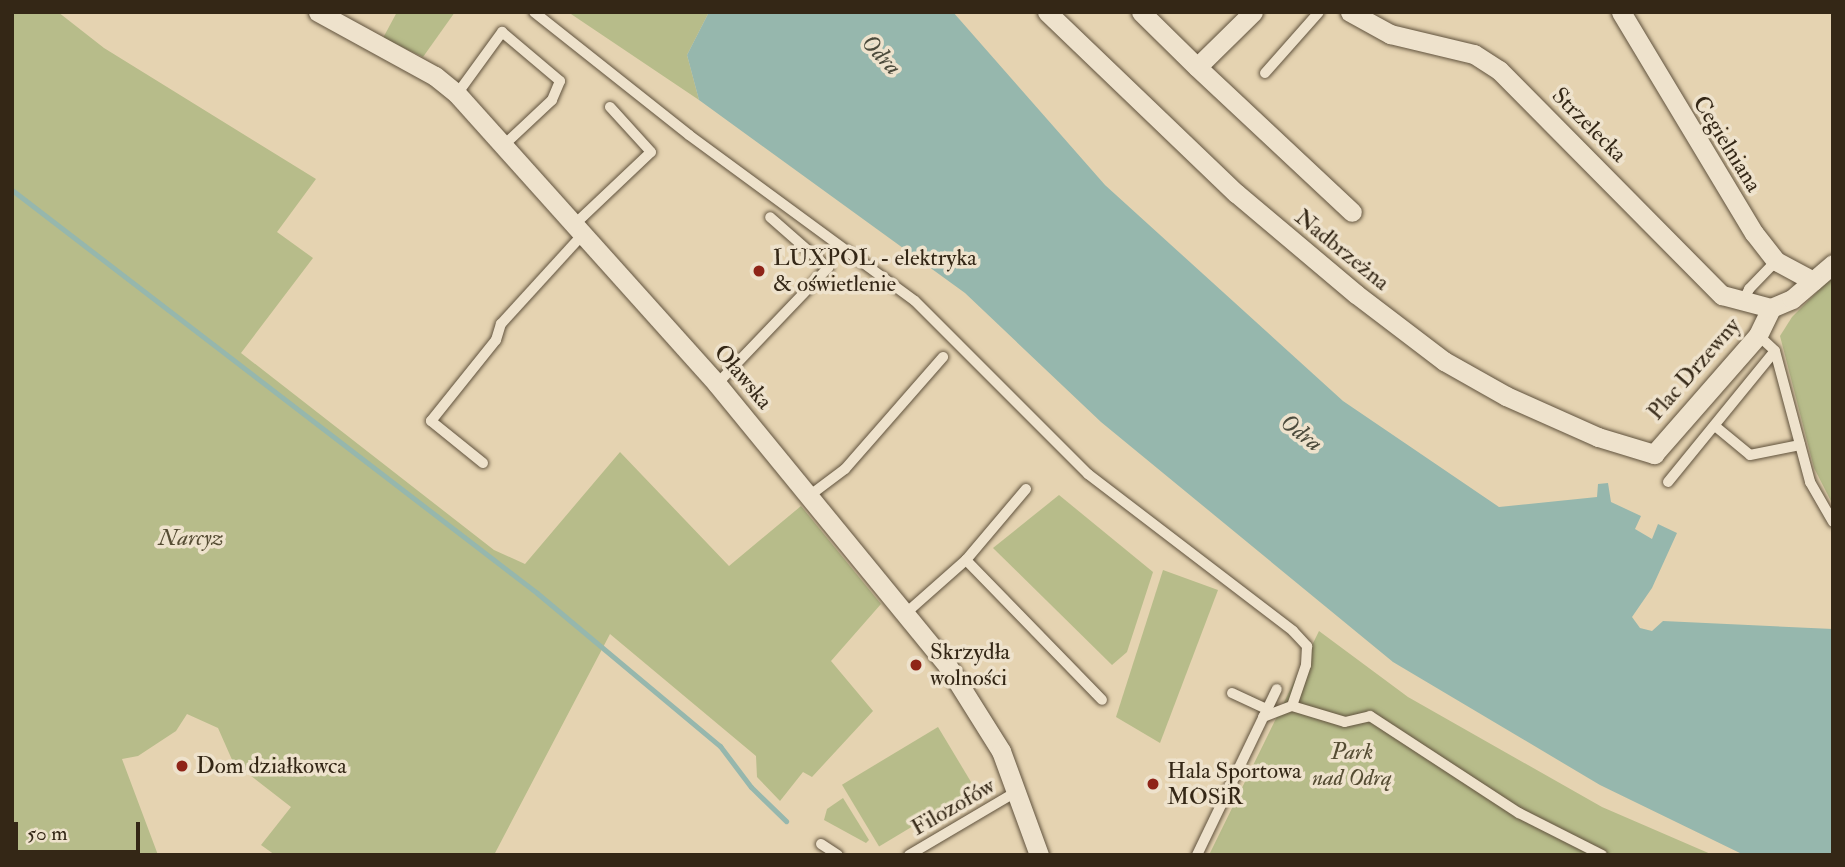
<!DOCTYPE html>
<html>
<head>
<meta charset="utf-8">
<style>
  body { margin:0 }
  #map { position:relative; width:1845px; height:867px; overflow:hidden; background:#e5d3b1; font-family:"IM FELL Double Pica",serif }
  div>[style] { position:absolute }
  .green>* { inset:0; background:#b7bc8a; transform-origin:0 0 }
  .water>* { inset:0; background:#96b7ad }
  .stream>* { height:5px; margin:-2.5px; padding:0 2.5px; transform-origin:2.5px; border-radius:2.5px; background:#96b7ad }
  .roads { filter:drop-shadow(0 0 2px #60523d) drop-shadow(0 0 2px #60523d) }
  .service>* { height:10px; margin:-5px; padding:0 5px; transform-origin:5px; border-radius:5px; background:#eee2cc }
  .minor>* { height:19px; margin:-9.5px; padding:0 9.5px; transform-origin:9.5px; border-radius:9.5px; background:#eee2cc }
  .dots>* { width:19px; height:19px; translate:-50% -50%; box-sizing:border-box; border:4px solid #eee2cc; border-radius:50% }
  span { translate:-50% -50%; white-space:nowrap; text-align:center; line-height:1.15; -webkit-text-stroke:7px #eee2cc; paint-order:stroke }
  .street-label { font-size:23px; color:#342716 }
  .poi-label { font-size:23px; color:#342716 }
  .left { translate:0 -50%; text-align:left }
  .park-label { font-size:23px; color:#554c33; font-style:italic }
  .water-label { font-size:24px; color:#4c4b3c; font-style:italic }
  .frame { position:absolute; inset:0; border:14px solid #342716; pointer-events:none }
  .scale { position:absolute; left:14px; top:822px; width:126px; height:32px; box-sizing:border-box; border:4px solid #342716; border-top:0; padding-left:9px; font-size:21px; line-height:24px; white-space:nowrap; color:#342716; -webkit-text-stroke:5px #eee2cc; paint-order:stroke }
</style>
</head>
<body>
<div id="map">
  <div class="green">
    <i style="clip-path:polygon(12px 12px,58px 12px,104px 48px,316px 179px,277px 232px,313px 258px,241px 353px,494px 550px,525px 564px,620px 452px,729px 566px,801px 506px,881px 604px,831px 661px,873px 711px,812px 777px,803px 772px,780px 801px,757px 777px,756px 756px,610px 634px,494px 855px,275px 855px,261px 845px,291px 807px,233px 762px,218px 728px,187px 714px,176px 731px,138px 756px,122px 759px,158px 855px,12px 855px)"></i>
    <i style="clip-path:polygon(397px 12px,455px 12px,423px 57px,383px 38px)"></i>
    <i style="clip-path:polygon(568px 12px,709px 12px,687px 55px,699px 100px)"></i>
    <i style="clip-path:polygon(1833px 276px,1833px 505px,1814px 468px,1780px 336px,1792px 317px)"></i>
    <i style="clip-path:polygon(1059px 495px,1153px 572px,1127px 652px,1112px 665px,993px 548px)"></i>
    <i style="clip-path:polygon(1163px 570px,1218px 590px,1160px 743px,1116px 717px)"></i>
    <i style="clip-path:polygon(1319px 631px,1408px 697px,1602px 807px,1713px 855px,1209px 855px)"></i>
    <i style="left:938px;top:727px;width:72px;height:112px;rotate:59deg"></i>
    <i style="clip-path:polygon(843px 798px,869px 840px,866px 843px,824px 820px,827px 809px)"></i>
  </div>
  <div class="water">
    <i style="clip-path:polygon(709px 12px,953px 12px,1105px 185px,1343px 401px,1499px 507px,1597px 497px,1598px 484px,1608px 483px,1611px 502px,1641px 516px,1635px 529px,1652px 539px,1658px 524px,1677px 533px,1652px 588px,1632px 617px,1640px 628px,1652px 631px,1663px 621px,1833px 629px,1833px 855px,1744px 855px,1600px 785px,1393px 662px,1101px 422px,965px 293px,699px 100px,687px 55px)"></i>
  </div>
  <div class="stream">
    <i style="left:12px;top:190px;width:662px;rotate:37.51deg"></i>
    <i style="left:537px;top:593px;width:239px;rotate:39.9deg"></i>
    <i style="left:720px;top:746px;width:51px;rotate:52.9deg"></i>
    <i style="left:751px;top:787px;width:49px;rotate:44.2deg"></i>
  </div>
  <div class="roads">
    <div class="service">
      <i style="left:534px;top:12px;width:198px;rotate:38.4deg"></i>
      <i style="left:689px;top:135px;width:280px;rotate:36.3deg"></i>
      <i style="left:915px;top:301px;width:245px;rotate:45deg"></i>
      <i style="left:1088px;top:474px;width:258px;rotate:37.4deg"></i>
      <i style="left:1293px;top:631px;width:21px;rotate:47deg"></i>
      <i style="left:1307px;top:646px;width:19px;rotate:93deg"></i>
      <i style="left:1306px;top:665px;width:43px;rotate:108.9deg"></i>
      <i style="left:1265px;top:73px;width:81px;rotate:-48.5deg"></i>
      <i style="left:457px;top:94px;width:77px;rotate:-54deg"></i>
      <i style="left:502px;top:32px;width:76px;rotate:40.2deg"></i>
      <i style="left:560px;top:81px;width:21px;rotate:113deg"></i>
      <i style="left:552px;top:100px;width:63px;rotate:136.9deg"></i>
      <i style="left:576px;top:223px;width:103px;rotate:-43.4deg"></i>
      <i style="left:651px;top:152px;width:61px;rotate:-132.3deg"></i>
      <i style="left:1742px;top:303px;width:16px;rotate:-63deg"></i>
      <i style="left:1749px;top:289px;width:39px;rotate:-46deg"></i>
      <i style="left:1758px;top:335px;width:23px;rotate:43deg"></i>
      <i style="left:1775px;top:351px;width:136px;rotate:75deg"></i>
      <i style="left:1810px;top:482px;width:46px;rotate:60.1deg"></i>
      <i style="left:717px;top:384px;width:161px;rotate:-46.3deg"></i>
      <i style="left:828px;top:268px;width:77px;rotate:-138.7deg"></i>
      <i style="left:1715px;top:426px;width:45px;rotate:39.6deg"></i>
      <i style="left:1750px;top:455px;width:51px;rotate:-11.3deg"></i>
      <i style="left:483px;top:463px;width:67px;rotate:-141.1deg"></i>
      <i style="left:431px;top:421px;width:104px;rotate:-51.3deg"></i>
      <i style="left:496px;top:340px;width:17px;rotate:-73deg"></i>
      <i style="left:501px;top:324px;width:123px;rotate:-47.6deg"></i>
      <i style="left:1668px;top:482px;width:169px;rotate:-50.8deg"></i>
      <i style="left:809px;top:496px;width:45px;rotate:-36.9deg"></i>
      <i style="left:845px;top:469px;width:149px;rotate:-48.8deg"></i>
      <i style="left:966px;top:560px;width:93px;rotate:-49.8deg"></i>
      <i style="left:906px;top:613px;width:80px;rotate:-41.5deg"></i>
      <i style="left:966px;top:560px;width:195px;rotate:45.8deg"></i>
      <i style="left:1232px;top:693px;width:38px;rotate:25deg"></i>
      <i style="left:1263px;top:717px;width:31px;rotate:-21deg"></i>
      <i style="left:1292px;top:706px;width:55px;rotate:16.8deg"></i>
      <i style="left:1345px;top:722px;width:26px;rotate:-13deg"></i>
      <i style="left:1370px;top:716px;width:178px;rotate:33.1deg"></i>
      <i style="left:1519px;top:813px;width:93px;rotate:26.8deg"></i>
      <i style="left:821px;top:844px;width:20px;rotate:33deg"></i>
      <i style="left:909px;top:855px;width:124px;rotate:-30.5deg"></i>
      <i style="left:1197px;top:855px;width:184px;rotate:-64.3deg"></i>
    </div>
    <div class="minor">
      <i style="left:318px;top:12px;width:133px;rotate:28.7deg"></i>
      <i style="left:435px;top:76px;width:28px;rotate:39deg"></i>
      <i style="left:457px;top:94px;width:389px;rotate:48.1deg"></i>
      <i style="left:717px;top:384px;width:363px;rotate:50.7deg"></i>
      <i style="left:947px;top:665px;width:102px;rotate:57.9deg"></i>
      <i style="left:1001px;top:751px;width:111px;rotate:69.9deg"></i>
      <i style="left:1047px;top:12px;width:262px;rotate:43.8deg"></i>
      <i style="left:1236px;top:193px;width:157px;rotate:40.1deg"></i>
      <i style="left:1356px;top:294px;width:111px;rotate:37.3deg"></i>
      <i style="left:1444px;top:361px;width:71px;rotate:29.4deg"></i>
      <i style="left:1506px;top:396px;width:101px;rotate:24deg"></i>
      <i style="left:1598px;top:437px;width:59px;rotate:16.9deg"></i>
      <i style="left:1654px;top:454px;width:158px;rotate:-48.8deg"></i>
      <i style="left:1758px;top:335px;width:30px;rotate:-64deg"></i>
      <i style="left:1771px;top:308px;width:23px;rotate:-23deg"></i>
      <i style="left:1792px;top:299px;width:54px;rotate:-40.5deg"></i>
      <i style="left:1141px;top:12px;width:78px;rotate:44.5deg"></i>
      <i style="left:1253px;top:12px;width:78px;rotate:135.5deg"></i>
      <i style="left:1197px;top:67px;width:212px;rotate:43.1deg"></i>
      <i style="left:1350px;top:12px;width:46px;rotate:28.8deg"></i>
      <i style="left:1390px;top:34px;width:86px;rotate:13.4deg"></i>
      <i style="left:1474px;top:54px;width:30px;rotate:33deg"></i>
      <i style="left:1499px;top:70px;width:317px;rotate:45.3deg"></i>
      <i style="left:1722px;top:295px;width:51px;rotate:14.9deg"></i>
      <i style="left:1621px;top:12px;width:258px;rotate:59deg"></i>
      <i style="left:1754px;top:233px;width:36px;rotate:52deg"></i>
      <i style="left:1776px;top:261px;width:42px;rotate:28.4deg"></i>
    </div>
  </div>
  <div class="dots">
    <i style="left:759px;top:271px;background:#8f2418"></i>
    <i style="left:916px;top:665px;background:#8f2418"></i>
    <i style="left:182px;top:766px;background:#8f2418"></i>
    <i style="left:1153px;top:784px;background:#8f2418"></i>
  </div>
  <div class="street-label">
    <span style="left:1589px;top:125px;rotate:45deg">Strzelecka</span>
    <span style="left:1727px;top:144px;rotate:58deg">Cegielniana</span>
    <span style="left:1342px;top:250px;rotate:39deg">Nadbrzeżna</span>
    <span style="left:1694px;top:369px;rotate:-49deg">Plac Drzewny</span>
    <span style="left:743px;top:377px;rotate:50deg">Oławska</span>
    <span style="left:953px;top:807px;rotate:-30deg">Filozofów</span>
  </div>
  <div class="poi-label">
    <span class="left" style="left:773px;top:271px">LUXPOL - elektryka<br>&amp; oświetlenie</span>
    <span class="left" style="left:930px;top:665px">Skrzydła<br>wolności</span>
    <span class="left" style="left:196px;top:766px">Dom działkowca</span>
    <span class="left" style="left:1167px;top:784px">Hala Sportowa<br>MOSiR</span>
  </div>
  <div class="park-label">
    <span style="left:191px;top:538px">Narcyz</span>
    <span style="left:1352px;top:765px">Park<br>nad Odrą</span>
  </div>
  <div class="water-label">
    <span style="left:881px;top:55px;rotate:46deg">Odra</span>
    <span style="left:1301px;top:433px;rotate:37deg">Odra</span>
  </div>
  <div class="frame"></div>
  <div class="scale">50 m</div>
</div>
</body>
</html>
